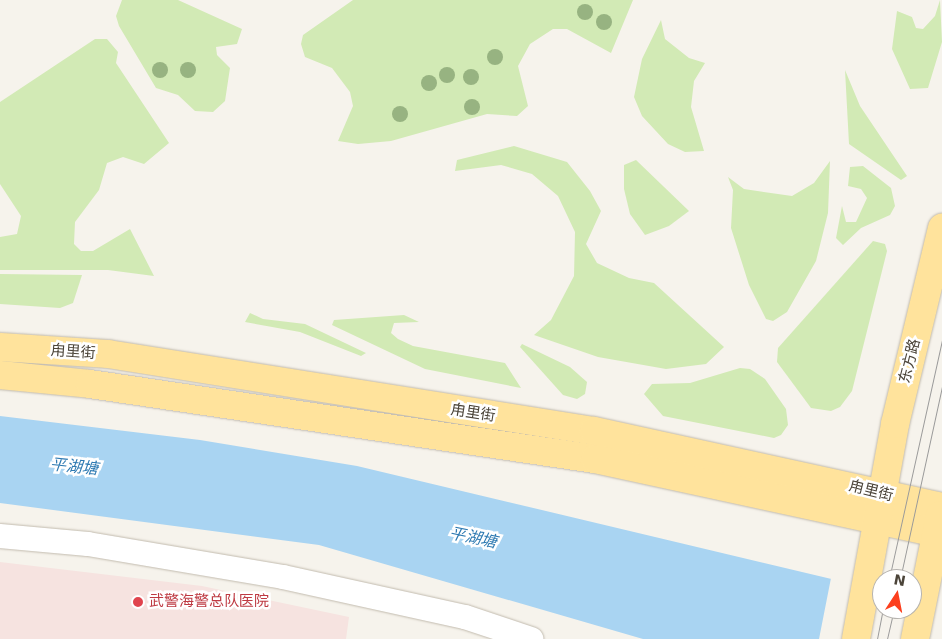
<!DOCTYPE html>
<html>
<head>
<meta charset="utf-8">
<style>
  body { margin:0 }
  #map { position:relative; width:942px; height:639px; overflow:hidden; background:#f6f3ec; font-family:"DejaVu Sans","Noto Sans SC",sans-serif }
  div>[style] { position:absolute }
  .medical>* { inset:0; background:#f6e3e0 }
  .green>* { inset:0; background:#d2eab5 }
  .water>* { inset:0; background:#a9d4f2 }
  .pier>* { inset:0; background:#f6f3ec }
  .roads { filter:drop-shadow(0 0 1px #c2bbae) drop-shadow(0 0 1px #c2bbae) }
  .street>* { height:24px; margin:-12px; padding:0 12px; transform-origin:12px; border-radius:12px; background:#fff }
  .primary>* { height:28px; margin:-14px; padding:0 14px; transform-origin:14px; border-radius:14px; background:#ffe39c }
  .tram>* { height:1px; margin:-0.5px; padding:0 0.5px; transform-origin:0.5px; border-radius:0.5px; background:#9a9a9a }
  .trees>* { width:16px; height:16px; margin:-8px; border-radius:50%; background:#97b381 }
  .dots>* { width:14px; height:14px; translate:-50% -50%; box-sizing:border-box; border:2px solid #fff; border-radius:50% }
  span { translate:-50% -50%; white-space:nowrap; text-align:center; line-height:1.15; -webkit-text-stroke:5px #fff; paint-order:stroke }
  .street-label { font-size:15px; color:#4b4439 }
  .health-label { font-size:15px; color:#be3a42 }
  .left { translate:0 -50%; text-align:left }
  .water-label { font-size:16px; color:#2e7ab2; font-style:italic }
  .north { position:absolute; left:872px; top:569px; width:50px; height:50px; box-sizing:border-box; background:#fff; border:1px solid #b7b4b0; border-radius:50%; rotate:11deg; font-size:14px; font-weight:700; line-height:20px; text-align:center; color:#4b4439 }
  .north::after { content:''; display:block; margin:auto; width:18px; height:22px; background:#fc3f1d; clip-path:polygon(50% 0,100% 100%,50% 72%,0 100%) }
</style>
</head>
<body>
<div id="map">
  <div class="medical">
    <i style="clip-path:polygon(0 562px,202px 586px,349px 617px,346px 639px,0 639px)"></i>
  </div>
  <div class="green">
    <i style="clip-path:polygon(122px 0,178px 0,242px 29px,237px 44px,216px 47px,217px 55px,230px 68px,225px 101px,213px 112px,195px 111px,178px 95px,156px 88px,119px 26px,116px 16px)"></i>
    <i style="clip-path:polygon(353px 0,633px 0,611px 53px,567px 29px,553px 29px,530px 44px,518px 66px,528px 106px,517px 116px,487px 114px,391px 141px,358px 144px,338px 141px,353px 106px,350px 92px,332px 68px,305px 57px,301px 44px,303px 35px)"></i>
    <i style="clip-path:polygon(940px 0,942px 42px,928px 88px,910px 89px,892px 49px,897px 11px,912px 17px,916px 28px,923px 29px,935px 16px)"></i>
    <i style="clip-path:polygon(661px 20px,665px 39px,689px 58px,705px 63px,694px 81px,691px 107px,704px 151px,685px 152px,668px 144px,642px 116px,634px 97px,642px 59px)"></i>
    <i style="clip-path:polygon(95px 39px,107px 39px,118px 52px,116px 63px,169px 143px,144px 164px,123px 157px,107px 163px,99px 190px,75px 222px,74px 244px,81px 251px,93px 251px,130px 229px,154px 276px,108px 270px,0 270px,0 237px,17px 234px,21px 216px,0 184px,0 102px)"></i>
    <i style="clip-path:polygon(845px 70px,860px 106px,907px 176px,901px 180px,849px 144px)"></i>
    <i style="clip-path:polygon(514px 146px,567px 162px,590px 191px,601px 211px,586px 244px,597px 263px,629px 278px,654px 283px,724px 347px,706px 364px,666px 369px,598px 357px,534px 335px,551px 320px,574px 276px,575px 232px,558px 196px,532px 174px,501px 165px,455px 171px,457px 160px)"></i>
    <i style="clip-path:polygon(636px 160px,689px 211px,669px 226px,645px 235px,630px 214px,624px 189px,624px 165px)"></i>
    <i style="clip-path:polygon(830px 161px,828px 213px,816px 261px,787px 312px,773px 321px,766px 319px,749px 285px,731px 228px,733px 190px,728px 177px,744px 189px,792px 196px,814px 183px)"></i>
    <i style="clip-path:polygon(863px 166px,891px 188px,895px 206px,890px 215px,861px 228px,843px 245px,836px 238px,842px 206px,846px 222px,856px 222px,867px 198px,861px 189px,848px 186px,850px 167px)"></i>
    <i style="clip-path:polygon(873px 241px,885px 244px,887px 251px,852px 391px,840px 407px,831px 411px,811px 408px,777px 362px,778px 348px)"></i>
    <i style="clip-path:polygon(0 274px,82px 275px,73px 303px,60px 308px,0 304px)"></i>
    <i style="clip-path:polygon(250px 313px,263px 319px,305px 324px,366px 353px,361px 356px,300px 332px,245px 322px)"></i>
    <i style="clip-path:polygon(404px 315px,419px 322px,394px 323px,391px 333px,398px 339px,413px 346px,505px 363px,521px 388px,425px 369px,332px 325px,334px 320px)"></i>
    <i style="clip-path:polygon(522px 344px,570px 367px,587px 382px,585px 394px,577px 399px,563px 395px,520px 347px)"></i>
    <i style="clip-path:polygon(740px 368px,750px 369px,765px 379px,786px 409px,788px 425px,781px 435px,774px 438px,663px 416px,644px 394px,652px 384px,690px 383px)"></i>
  </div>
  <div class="water">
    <i style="clip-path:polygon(0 416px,200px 440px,357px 466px,882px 591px,882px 609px,942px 639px,643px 639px,319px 545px,0 503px)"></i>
  </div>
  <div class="pier">
    <i style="clip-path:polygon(831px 578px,882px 589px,882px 609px,912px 609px,912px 595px,942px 602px,942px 639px,819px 639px)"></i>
  </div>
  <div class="roads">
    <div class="street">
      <i style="left:0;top:536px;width:88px;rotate:5.2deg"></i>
      <i style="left:88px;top:544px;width:198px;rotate:9.6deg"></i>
      <i style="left:283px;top:577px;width:186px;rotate:12.4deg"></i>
      <i style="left:465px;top:617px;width:70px;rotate:18.4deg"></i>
    </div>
    <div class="primary">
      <i style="left:0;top:347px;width:108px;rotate:3.7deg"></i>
      <i style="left:108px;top:354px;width:492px;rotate:9deg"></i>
      <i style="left:594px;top:431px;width:356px;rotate:12.3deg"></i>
      <i style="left:0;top:375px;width:90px;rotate:5.7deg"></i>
      <i style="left:90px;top:384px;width:511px;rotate:8.45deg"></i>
      <i style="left:595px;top:459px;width:355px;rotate:12.2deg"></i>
      <i style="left:856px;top:639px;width:219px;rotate:-79.7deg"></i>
      <i style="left:895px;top:424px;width:202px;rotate:-76.5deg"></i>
      <i style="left:915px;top:639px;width:126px;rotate:-78.6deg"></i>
    </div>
  </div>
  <div class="tram">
    <i style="left:889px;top:579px;width:245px;rotate:-77.5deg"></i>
    <i style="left:900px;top:579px;width:198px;rotate:-77.7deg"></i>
    <i style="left:877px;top:639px;width:31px;rotate:-79deg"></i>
    <i style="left:887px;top:639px;width:31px;rotate:-77deg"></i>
  </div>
  <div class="trees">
    <i style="left:585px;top:12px"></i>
    <i style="left:604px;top:22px"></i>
    <i style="left:495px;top:57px"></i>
    <i style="left:160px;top:70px"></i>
    <i style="left:188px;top:70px"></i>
    <i style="left:447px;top:75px"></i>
    <i style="left:471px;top:77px"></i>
    <i style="left:429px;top:83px"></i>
    <i style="left:472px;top:107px"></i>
    <i style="left:400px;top:114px"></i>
  </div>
  <div class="dots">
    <i style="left:138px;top:602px;background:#e0444e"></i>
  </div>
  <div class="street-label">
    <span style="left:73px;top:352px;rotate:4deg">甪里街</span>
    <span style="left:910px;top:361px;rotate:-76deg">东方路</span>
    <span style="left:473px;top:413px;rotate:9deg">甪里街</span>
    <span style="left:871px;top:491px;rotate:14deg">甪里街</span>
  </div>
  <div class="health-label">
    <span class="left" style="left:149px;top:602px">武警海警总队医院</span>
  </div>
  <div class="water-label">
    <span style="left:74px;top:467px;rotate:6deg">平湖塘</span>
    <span style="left:473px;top:538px;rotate:12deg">平湖塘</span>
  </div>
  <div class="north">N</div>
</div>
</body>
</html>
